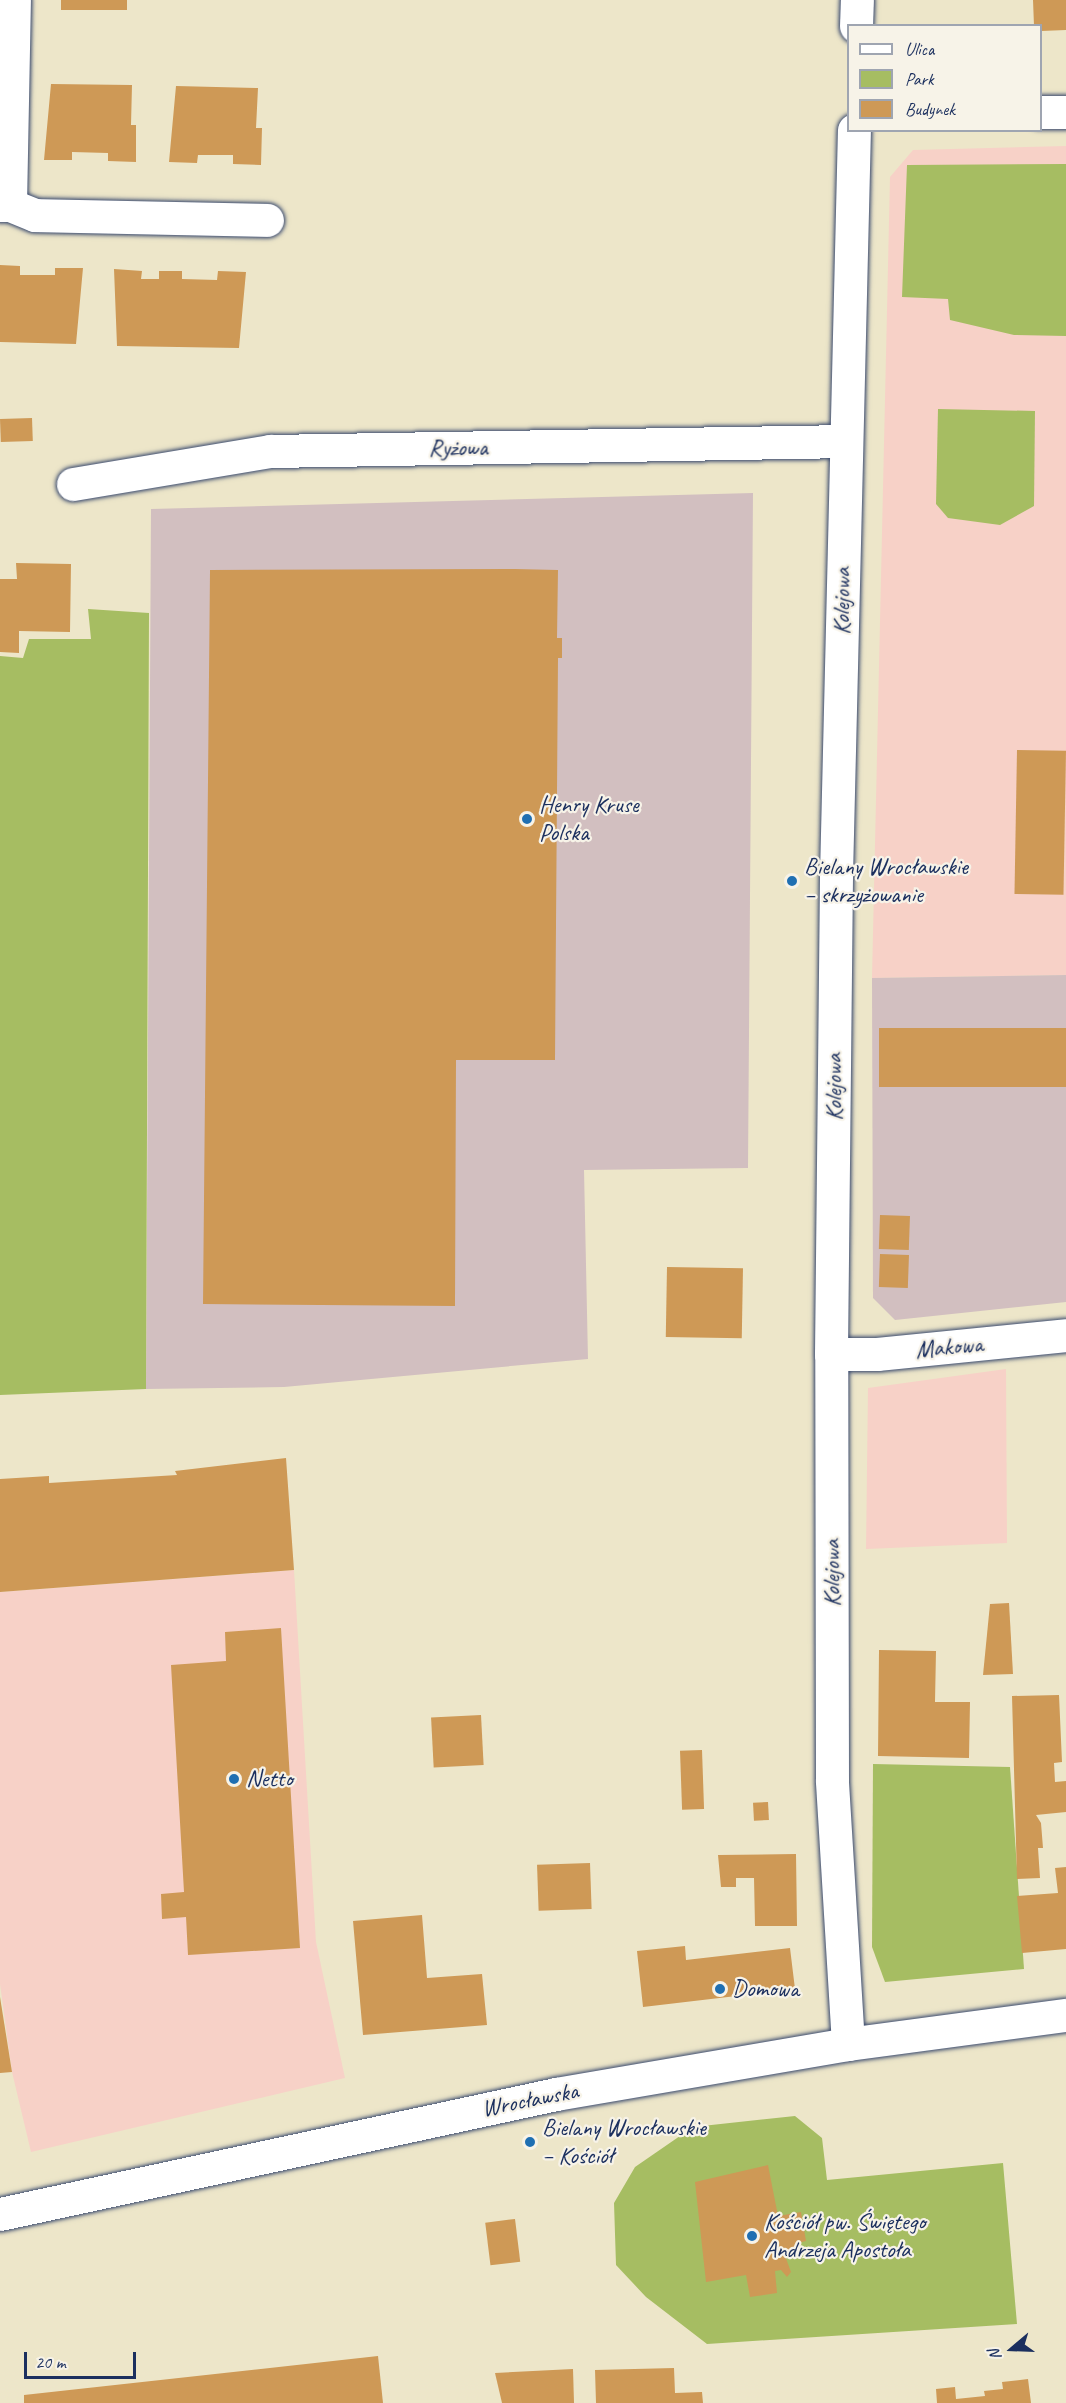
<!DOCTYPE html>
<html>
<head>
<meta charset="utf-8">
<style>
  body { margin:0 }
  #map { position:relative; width:1066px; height:2403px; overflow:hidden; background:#ede6c9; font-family:Caveat,sans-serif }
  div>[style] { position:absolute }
  .built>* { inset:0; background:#f7d1c7 }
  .industrial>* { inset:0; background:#d2bfc0 }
  .green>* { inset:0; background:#a6bd62 }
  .building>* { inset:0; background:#ce9956; transform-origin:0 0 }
  .roads { filter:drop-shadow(0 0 2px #3a4a6e) drop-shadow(0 0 2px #3a4a6e) }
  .street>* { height:33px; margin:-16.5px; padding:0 16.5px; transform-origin:16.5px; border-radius:16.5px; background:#fff }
  .secondary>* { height:33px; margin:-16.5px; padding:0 16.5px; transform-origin:16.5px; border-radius:16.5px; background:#fff }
  .dots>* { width:16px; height:16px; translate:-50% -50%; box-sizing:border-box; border:3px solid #f7f3e8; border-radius:50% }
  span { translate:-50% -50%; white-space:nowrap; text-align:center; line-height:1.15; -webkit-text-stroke:4.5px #f7f3e8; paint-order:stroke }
  .street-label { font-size:24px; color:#1b2f5e }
  .poi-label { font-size:24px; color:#1b2f5e }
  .left { translate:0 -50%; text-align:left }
  .legend { position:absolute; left:847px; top:24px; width:195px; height:108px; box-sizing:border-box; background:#f7f3e8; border:2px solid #9fa5b1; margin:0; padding:8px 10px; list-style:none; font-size:18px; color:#1b2f5e }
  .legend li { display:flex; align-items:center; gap:12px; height:30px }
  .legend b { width:30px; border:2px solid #9fa5b1 }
  .north { position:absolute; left:982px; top:2319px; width:60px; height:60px; -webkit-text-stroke:4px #f7f3e8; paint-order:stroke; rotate:251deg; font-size:16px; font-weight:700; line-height:24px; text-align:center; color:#1b2f5e }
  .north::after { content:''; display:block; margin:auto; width:21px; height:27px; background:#1b2f5e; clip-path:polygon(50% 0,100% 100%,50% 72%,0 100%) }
  .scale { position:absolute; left:24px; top:2352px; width:112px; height:27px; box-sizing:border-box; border:3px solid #1b2f5e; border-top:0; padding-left:8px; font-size:18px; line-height:21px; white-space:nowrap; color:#1b2f5e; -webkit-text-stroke:4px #f7f3e8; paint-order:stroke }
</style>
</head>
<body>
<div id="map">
  <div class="built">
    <i style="clip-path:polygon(1066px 146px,1066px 975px,872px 978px,890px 177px,913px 150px)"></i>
    <i style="clip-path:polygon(1006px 1369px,1007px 1543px,866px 1549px,868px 1388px)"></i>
    <i style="clip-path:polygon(294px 1570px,316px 1942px,345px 2078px,31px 2152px,12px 2072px,0 1984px,0 1592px)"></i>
  </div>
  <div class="industrial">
    <i style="clip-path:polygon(753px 493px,748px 1168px,584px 1170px,588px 1359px,284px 1387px,146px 1389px,151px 509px)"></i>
    <i style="clip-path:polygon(1066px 975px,1066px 1302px,895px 1320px,873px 1298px,872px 978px)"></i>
  </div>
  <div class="green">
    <i style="clip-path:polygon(1066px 164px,1066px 336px,1014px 335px,950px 320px,948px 299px,902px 297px,907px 165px)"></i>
    <i style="clip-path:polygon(938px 409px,1035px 411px,1034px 506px,1000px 525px,948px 518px,936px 504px)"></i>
    <i style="clip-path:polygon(88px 609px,149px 613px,146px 1389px,0 1395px,0 656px,23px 658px,29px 639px,91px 639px)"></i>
    <i style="clip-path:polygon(873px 1764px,1010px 1767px,1024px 1969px,885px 1982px,872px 1947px)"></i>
    <i style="clip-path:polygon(795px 2116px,822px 2138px,827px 2180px,1003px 2163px,1017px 2324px,707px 2344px,646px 2297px,616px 2265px,614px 2203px,635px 2167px,693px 2127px)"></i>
  </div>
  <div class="building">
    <i style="left:61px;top:0;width:66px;height:10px"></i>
    <i style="clip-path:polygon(1033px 0,1066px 0,1066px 30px,1041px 31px,1041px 26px,1034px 26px)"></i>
    <i style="clip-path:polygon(51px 84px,132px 85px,131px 125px,136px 125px,136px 162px,108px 161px,108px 153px,72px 152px,72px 160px,44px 160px)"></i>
    <i style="clip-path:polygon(176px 86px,258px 88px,256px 128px,262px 128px,261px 165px,233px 164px,233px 155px,198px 155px,197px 163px,169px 162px)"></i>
    <i style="clip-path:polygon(0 265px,20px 266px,20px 275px,55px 275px,55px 268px,83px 268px,76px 344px,0 342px)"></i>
    <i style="clip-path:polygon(114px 269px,142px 271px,141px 279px,159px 279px,159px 271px,182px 271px,182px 279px,217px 280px,218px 271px,246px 272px,239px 348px,117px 346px)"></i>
    <i style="left:32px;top:418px;width:23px;height:32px;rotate:88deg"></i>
    <i style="clip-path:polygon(16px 563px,71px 564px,70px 632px,19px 631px,19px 653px,0 652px,0 579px,17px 579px)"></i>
    <i style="clip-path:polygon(515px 569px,558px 570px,557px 638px,562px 638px,562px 658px,558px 658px,555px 1060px,456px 1060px,455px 1306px,203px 1304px,210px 570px)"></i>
    <i style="left:1017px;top:750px;width:49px;height:144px;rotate:1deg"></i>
    <i style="left:1066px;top:1028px;width:59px;height:187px;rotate:90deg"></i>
    <i style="left:880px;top:1215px;width:30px;height:34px;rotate:2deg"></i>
    <i style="left:880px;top:1254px;width:29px;height:33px;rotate:2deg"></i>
    <i style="left:667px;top:1267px;width:76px;height:70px;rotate:1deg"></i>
    <i style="clip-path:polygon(286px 1458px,294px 1570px,0 1592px,0 1479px,49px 1476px,49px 1483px,177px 1475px,175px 1471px)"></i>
    <i style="clip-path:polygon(1009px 1603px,1013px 1674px,983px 1675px,990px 1604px)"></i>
    <i style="clip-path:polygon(281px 1628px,300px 1948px,188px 1955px,186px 1917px,162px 1919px,161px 1894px,184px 1892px,171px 1665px,226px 1661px,225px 1632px)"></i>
    <i style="clip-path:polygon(879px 1650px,936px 1651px,935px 1702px,970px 1702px,969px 1758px,878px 1756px)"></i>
    <i style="clip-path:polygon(1059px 1695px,1062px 1762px,1054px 1763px,1055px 1782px,1066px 1781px,1066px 1812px,1036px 1815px,1041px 1823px,1043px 1848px,1038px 1848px,1040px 1878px,1017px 1879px,1012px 1696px)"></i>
    <i style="left:481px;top:1715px;width:50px;height:50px;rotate:87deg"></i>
    <i style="left:702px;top:1750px;width:59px;height:22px;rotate:88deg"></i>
    <i style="left:768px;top:1802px;width:18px;height:15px;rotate:87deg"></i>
    <i style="clip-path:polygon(796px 1854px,797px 1926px,755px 1926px,754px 1878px,736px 1878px,736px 1887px,721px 1887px,718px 1855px)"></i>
    <i style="left:590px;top:1863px;width:46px;height:53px;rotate:88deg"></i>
    <i style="clip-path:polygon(1066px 1867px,1066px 1949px,1022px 1953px,1017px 1896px,1058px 1893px,1055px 1868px)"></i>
    <i style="clip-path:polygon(422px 1915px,427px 1978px,482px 1974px,487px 2025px,363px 2035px,353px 1921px)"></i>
    <i style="clip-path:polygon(685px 1946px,686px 1960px,790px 1948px,795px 1989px,643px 2007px,637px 1951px)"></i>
    <i style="clip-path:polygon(0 1997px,12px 2072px,0 2073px)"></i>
    <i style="clip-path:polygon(768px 2165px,778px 2216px,801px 2212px,806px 2241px,798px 2243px,800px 2251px,784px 2253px,791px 2272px,787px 2277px,781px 2270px,775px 2271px,777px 2293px,750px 2297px,746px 2275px,706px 2282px,695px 2182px)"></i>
    <i style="left:515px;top:2219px;width:43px;height:30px;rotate:83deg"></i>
    <i style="clip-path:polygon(378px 2356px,383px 2403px,24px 2403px,24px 2395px)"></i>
    <i style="clip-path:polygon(674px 2368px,675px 2393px,702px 2392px,703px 2403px,596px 2403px,595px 2370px)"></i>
    <i style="clip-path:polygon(573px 2369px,574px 2403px,502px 2403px,495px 2373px)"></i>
    <i style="clip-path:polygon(1028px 2379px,1031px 2403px,937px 2403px,936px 2389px,955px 2387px,956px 2399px,985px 2396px,984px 2391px,1003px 2389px,1002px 2382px)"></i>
  </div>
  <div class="roads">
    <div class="street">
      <i style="left:1040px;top:112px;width:26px"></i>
      <i style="left:0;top:205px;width:10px"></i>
      <i style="left:10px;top:205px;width:205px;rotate:-88.9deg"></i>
      <i style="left:10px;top:205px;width:27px;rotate:22deg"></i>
      <i style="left:35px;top:215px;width:232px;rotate:1.2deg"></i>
      <i style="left:73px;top:484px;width:200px;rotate:-9.5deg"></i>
      <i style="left:270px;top:451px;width:576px;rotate:-0.99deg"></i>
      <i style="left:831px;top:1354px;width:46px"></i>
      <i style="left:877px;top:1354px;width:190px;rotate:-5.7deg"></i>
    </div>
    <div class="secondary">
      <i style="left:856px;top:26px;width:26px;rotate:-88deg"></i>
      <i style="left:848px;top:2044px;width:264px;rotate:-93.5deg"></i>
      <i style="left:832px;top:1780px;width:426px;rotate:-90.1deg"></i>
      <i style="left:831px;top:1354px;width:479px;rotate:-89.4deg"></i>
      <i style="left:836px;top:875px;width:745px;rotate:-88.62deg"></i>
      <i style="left:0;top:2214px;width:569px;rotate:-12.18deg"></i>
      <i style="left:556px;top:2094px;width:296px;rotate:-9.7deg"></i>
      <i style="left:848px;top:2044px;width:220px;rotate:-7.6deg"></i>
    </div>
  </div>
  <div class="dots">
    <i style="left:527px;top:819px;background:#1f6fb2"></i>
    <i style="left:792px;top:881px;background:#1f6fb2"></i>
    <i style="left:234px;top:1779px;background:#1f6fb2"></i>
    <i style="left:720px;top:1989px;background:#1f6fb2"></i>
    <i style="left:530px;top:2142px;background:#1f6fb2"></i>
    <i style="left:752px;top:2236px;background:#1f6fb2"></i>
  </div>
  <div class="street-label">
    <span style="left:458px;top:448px;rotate:-1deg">Ryżowa</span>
    <span style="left:842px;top:601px;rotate:-89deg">Kolejowa</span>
    <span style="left:834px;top:1087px;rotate:-90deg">Kolejowa</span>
    <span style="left:949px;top:1347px;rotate:-6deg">Makowa</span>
    <span style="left:832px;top:1573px;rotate:-90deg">Kolejowa</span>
    <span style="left:530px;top:2100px;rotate:-11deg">Wrocławska</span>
  </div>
  <div class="poi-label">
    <span class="left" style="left:539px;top:819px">Henry Kruse<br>Polska</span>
    <span class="left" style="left:804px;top:881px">Bielany Wrocławskie<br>– skrzyżowanie</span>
    <span class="left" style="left:246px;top:1779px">Netto</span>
    <span class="left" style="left:732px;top:1989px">Domowa</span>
    <span class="left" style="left:542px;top:2142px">Bielany Wrocławskie<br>– Kościół</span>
    <span class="left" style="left:764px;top:2236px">Kościół pw. Świętego<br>Andrzeja Apostoła</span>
  </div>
  <ul class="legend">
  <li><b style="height:8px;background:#fff"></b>Ulica</li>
  <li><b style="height:16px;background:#a6bd62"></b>Park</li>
  <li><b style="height:16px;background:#ce9956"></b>Budynek</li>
  </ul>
  <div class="north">N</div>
  <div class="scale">20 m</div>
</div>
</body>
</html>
